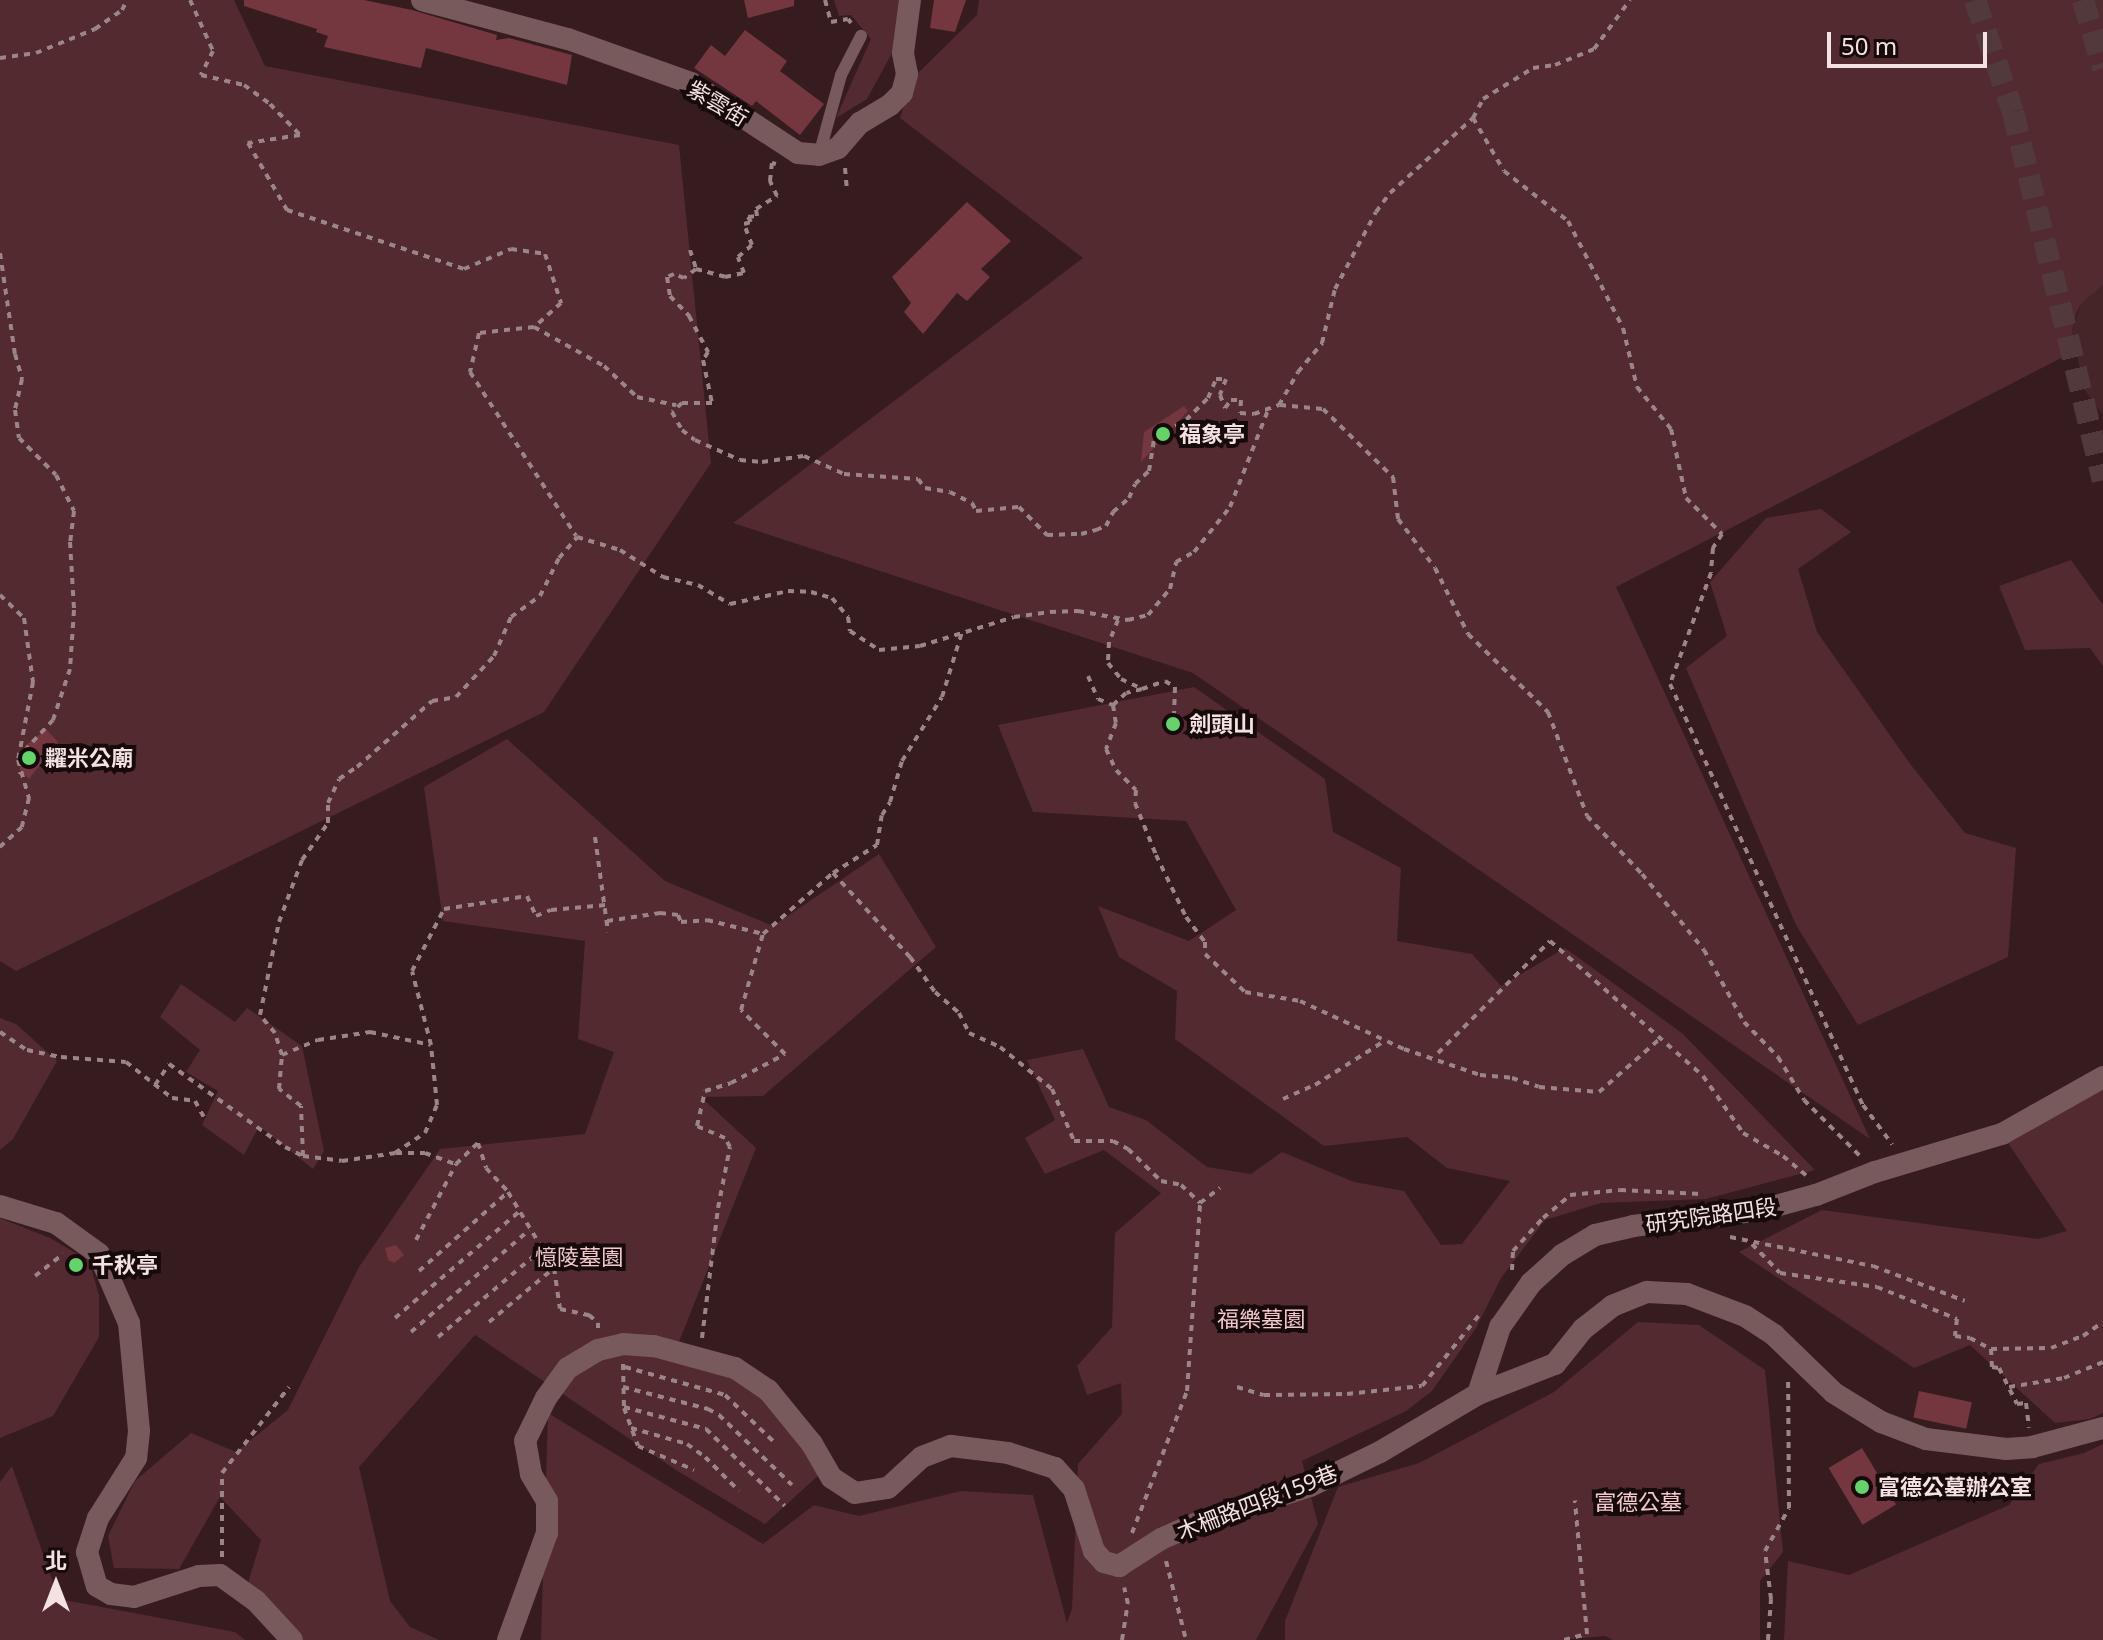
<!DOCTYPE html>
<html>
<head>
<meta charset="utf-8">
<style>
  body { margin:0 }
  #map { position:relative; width:2103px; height:1640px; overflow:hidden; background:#361c1f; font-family:"Noto Sans","Noto Sans TC",sans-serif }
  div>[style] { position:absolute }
  .built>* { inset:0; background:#462529 }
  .green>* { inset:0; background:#532a2f }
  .building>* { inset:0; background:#74363f; transform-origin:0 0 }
  .trunk-tunnel>* { height:22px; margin-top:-11px; transform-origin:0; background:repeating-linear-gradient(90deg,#523a3c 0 22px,transparent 0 33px) }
  .path>* { height:4px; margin-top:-2px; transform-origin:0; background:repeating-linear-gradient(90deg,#9b8587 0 6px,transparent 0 12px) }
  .service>* { height:12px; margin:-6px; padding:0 6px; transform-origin:6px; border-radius:6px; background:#78595c }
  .minor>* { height:22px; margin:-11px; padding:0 11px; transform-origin:11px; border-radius:11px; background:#78595c }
  .dots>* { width:22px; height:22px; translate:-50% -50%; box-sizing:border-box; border:4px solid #160a0b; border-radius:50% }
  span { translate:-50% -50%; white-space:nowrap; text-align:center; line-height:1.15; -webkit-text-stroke:8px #160a0b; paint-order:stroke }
  .street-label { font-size:22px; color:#f4e1e2 }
  .poi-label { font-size:22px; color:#f4e1e2; font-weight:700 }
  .left { translate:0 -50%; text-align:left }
  .park-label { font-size:22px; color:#f2c8cb }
  .north { position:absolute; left:16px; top:1544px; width:80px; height:80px; -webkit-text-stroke:6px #160a0b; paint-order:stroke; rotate:0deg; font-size:22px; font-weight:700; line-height:32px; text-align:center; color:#f4e1e2 }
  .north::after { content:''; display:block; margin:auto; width:28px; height:36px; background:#f4e1e2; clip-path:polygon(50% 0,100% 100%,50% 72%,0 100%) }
  .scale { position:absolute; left:1827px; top:32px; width:160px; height:36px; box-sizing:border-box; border:4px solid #f4e1e2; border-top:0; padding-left:10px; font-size:24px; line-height:28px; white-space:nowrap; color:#f4e1e2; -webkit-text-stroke:6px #160a0b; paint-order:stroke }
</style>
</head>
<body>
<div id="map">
  <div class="built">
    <i style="clip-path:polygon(2103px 285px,2103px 415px,2084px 389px,2072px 331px,2081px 304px)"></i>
  </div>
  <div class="green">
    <i style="clip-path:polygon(0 0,234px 0,265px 66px,679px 145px,711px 463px,544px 712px,16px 971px,0 961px)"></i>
    <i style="clip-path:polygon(834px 0,902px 0,892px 53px,867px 99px,836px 118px,871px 39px,851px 15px,839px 16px)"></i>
    <i style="clip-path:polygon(979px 0,2103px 0,2103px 285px,2081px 304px,2076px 314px,2072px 331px,2075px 351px,1616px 587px,1870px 1139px,1193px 673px,733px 523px,1083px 258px,900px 118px,912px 79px,977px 15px)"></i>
    <i style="clip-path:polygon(1821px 509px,1851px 532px,1798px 569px,1817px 632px,1911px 765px,1965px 833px,2016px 848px,2008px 957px,1858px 1025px,1796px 925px,1686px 668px,1727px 636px,1710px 582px,1766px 518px)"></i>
    <i style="clip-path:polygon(2071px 560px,2103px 605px,2103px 666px,2090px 648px,2025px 650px,1999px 586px)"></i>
    <i style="clip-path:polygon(1194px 687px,1325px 779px,1333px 832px,1401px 868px,1397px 941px,1472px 954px,1501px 986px,1565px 948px,1683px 1034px,1815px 1170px,1706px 1199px,1601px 1203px,1545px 1220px,1501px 1278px,1476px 1328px,1432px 1391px,1406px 1411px,1302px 1461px,1318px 1524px,1256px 1640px,541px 1640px,548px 1413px,763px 1544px,814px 1505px,859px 1516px,961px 1491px,1033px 1495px,1067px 1623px,1072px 1609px,1078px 1464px,1122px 1414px,1121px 1383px,1087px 1395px,1077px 1366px,1112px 1327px,1115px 1233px,1161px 1193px,1104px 1150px,1045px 1174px,1025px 1138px,1055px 1120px,1027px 1060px,1083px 1049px,1109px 1107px,1146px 1120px,1207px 1167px,1251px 1174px,1282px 1152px,1354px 1182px,1404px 1191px,1441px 1245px,1462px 1244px,1510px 1181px,1447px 1168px,1407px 1137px,1324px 1146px,1175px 1039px,1177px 991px,1119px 957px,1098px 906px,1189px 941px,1236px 910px,1186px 821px,1033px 812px,998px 725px)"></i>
    <i style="clip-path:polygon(507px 739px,665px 881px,773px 926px,879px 854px,936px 947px,763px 1096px,701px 1097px,756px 1148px,677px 1347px,750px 1386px,797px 1428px,821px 1473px,765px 1524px,676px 1470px,475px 1335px,359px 1467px,390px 1601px,410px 1627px,439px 1640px,300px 1640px,248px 1583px,261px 1540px,220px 1497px,179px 1569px,114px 1568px,108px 1536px,135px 1481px,191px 1433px,236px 1452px,288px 1410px,359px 1267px,440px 1149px,585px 1134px,614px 1052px,578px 1039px,585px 941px,443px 921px,424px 787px)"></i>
    <i style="clip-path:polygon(181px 984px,235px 1022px,247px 1008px,302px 1046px,324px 1151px,313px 1169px,259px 1126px,244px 1155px,202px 1125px,218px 1091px,186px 1072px,200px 1050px,160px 1017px)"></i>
    <i style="clip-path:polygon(0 1018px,16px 1024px,57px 1061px,13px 1139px,0 1150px)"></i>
    <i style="clip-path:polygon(2103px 1088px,2103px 1413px,2090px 1419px,2055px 1423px,1970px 1345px,1914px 1368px,1739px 1252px,1822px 1210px,2038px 1239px,2067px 1231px,2008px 1143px)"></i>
    <i style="clip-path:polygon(0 1218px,50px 1238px,89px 1261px,99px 1295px,99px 1337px,53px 1416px,0 1438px)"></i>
    <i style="clip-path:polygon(1638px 1322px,1699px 1325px,1765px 1370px,1783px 1552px,1760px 1581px,1760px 1640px,1613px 1640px,1605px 1636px,1561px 1640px,1285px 1640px,1285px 1621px,1338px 1487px,1419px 1463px,1554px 1392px)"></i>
    <i style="clip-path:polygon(2103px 1444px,2103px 1640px,1784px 1640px,1788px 1561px,1849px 1575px,2009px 1505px,2039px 1464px,2084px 1453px)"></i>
    <i style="clip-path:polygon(12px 1466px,59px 1599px,235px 1632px,245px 1640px,0 1640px,0 1482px)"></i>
  </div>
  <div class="building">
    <i style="clip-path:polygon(244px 0,364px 0,412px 10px,497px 35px,496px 40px,509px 38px,572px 55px,567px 85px,426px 48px,421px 68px,324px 47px,328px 36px,316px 32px,317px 29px,244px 6px)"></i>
    <i style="clip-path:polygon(744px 0,794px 0,794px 6px,748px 18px)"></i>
    <i style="clip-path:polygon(934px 0,966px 0,955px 32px,930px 28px)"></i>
    <i style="clip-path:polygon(745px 30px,787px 61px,780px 71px,824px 104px,800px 135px,756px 101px,752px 106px,694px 68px,711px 45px,725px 56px)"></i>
    <i style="clip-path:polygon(967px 202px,1011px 241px,981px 269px,990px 277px,967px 301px,957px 293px,923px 334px,904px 312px,911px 303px,892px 277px)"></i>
    <i style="clip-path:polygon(1184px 406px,1188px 411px,1141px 462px,1144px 432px)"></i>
    <i style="clip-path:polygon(46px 729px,58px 742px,29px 779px,20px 770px,19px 760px,26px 745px)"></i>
    <i style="clip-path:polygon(396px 1245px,404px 1255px,394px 1263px,388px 1260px,385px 1248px)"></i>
    <i style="left:1919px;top:1391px;width:54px;height:27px;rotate:12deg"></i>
    <i style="left:1862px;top:1448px;width:66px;height:39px;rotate:59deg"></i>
  </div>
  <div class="trunk-tunnel">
    <i style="left:1975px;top:0;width:118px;rotate:71.3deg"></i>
    <i style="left:2013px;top:112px;width:379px;rotate:76.3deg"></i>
    <i style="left:2083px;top:0;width:71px;rotate:73.6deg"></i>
  </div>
  <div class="path">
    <i style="left:190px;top:0;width:56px;rotate:65.7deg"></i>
    <i style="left:213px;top:51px;width:27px;rotate:117deg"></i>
    <i style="left:201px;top:75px;width:44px;rotate:13.1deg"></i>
    <i style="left:244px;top:85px;width:32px;rotate:36deg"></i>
    <i style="left:270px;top:104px;width:43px;rotate:45.9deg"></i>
    <i style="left:300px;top:135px;width:53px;rotate:171.3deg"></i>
    <i style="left:248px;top:143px;width:78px;rotate:59.8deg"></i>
    <i style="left:287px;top:210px;width:187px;rotate:18.4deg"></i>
    <i style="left:464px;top:269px;width:51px;rotate:-23.1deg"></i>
    <i style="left:511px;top:249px;width:34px;rotate:8deg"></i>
    <i style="left:545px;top:254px;width:52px;rotate:71.9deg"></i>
    <i style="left:561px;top:303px;width:36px;rotate:138deg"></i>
    <i style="left:534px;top:327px;width:55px;rotate:173.8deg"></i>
    <i style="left:479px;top:333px;width:40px;rotate:103deg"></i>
    <i style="left:470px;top:372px;width:195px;rotate:57.1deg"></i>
    <i style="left:825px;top:0;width:23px;rotate:75deg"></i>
    <i style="left:831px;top:22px;width:17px;rotate:-10deg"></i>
    <i style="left:848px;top:19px;width:5px;rotate:53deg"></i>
    <i style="left:0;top:58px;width:36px;rotate:-8deg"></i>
    <i style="left:36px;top:53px;width:64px;rotate:-22.1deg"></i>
    <i style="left:95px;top:29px;width:33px;rotate:-35deg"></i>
    <i style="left:122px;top:10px;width:11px;rotate:-63deg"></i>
    <i style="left:1473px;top:118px;width:61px;rotate:59.7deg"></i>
    <i style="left:1504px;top:171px;width:81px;rotate:38deg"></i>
    <i style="left:1568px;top:221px;width:120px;rotate:62.8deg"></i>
    <i style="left:1623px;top:328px;width:61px;rotate:76.7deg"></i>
    <i style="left:1637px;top:387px;width:54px;rotate:51deg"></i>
    <i style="left:1671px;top:429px;width:71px;rotate:77.7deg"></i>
    <i style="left:1686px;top:498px;width:51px;rotate:45deg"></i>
    <i style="left:1722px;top:534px;width:17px;rotate:123deg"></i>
    <i style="left:1713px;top:548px;width:25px;rotate:95deg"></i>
    <i style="left:1711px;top:573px;width:118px;rotate:110.3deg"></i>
    <i style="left:1670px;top:684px;width:463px;rotate:65.4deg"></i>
    <i style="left:1863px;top:1105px;width:49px;rotate:53.4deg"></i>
    <i style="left:845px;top:168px;width:21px;rotate:85deg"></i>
    <i style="left:690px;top:250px;width:20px;rotate:72deg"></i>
    <i style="left:0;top:253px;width:102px;rotate:81.6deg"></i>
    <i style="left:15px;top:354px;width:26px;rotate:74deg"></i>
    <i style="left:22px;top:379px;width:32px;rotate:103deg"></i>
    <i style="left:15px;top:410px;width:28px;rotate:82deg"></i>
    <i style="left:19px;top:438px;width:52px;rotate:45deg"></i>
    <i style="left:56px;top:475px;width:40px;rotate:63.4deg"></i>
    <i style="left:74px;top:511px;width:31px;rotate:97deg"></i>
    <i style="left:70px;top:542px;width:68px;rotate:86.6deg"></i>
    <i style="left:74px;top:610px;width:59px;rotate:93.9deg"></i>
    <i style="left:70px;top:669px;width:54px;rotate:108.4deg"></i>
    <i style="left:53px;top:720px;width:40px;rotate:133deg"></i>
    <i style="left:26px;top:749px;width:26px;rotate:103deg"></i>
    <i style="left:696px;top:269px;width:15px;rotate:143deg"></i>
    <i style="left:684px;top:278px;width:11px;rotate:-158deg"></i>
    <i style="left:674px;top:274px;width:8px;rotate:157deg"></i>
    <i style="left:667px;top:277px;width:19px;rotate:81deg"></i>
    <i style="left:670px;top:296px;width:28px;rotate:46deg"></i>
    <i style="left:689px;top:316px;width:41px;rotate:62.2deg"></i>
    <i style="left:708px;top:352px;width:9px;rotate:122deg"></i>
    <i style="left:703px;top:360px;width:44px;rotate:78.2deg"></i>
    <i style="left:712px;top:403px;width:30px;rotate:180deg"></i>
    <i style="left:682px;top:403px;width:13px;rotate:138deg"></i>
    <i style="left:672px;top:412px;width:21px;rotate:61deg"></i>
    <i style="left:682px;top:430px;width:16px;rotate:38deg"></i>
    <i style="left:695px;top:440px;width:49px;rotate:24deg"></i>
    <i style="left:740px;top:460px;width:22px;rotate:5deg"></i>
    <i style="left:762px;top:462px;width:42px;rotate:-8.1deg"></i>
    <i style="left:804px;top:456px;width:44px;rotate:24.2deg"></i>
    <i style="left:844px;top:474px;width:74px;rotate:3.9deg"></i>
    <i style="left:918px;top:479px;width:11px;rotate:52deg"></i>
    <i style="left:925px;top:488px;width:25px;rotate:9deg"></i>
    <i style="left:950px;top:492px;width:25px;rotate:27deg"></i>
    <i style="left:972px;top:503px;width:9px;rotate:63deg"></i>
    <i style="left:976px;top:511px;width:43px;rotate:-5.3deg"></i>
    <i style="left:1019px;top:507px;width:40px;rotate:45deg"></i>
    <i style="left:1047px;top:535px;width:34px;rotate:-2deg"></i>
    <i style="left:1081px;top:534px;width:16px;rotate:-15deg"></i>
    <i style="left:1096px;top:530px;width:11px;rotate:-22deg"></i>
    <i style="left:1106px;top:526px;width:16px;rotate:-63deg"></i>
    <i style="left:1113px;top:512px;width:21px;rotate:-41deg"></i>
    <i style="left:1129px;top:498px;width:15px;rotate:-67deg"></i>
    <i style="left:1135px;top:484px;width:19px;rotate:-43deg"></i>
    <i style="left:1149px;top:471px;width:33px;rotate:-81deg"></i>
    <i style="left:1154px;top:438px;width:37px;rotate:-29deg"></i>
    <i style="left:1186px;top:420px;width:31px;rotate:-45deg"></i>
    <i style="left:1208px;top:398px;width:21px;rotate:-67deg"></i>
    <i style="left:1216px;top:379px;width:10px"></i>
    <i style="left:1226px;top:379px;width:17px;rotate:111deg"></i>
    <i style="left:1220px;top:395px;width:14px;rotate:69deg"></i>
    <i style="left:1225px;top:408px;width:10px;rotate:-53deg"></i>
    <i style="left:1231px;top:400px;width:10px"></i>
    <i style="left:1241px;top:400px;width:13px;rotate:94deg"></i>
    <i style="left:1240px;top:413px;width:14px;rotate:4deg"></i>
    <i style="left:1254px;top:414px;width:27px;rotate:-20deg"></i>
    <i style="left:1279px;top:405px;width:38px;rotate:-60deg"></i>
    <i style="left:1298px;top:372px;width:38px;rotate:-50deg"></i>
    <i style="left:1322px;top:343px;width:56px;rotate:-76.5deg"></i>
    <i style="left:1335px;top:289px;width:87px;rotate:-62deg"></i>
    <i style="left:1376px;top:212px;width:24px;rotate:-54deg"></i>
    <i style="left:1390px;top:193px;width:112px;rotate:-42.1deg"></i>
    <i style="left:1473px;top:118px;width:21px;rotate:-62deg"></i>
    <i style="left:1483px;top:99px;width:59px;rotate:-31.8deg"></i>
    <i style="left:1533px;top:68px;width:22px;rotate:-8deg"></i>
    <i style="left:1555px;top:65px;width:42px;rotate:-22.3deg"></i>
    <i style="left:1594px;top:49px;width:61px;rotate:-53.7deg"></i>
    <i style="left:696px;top:269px;width:30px;rotate:15deg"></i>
    <i style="left:725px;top:277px;width:19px;rotate:-12deg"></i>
    <i style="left:744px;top:273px;width:17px;rotate:-111deg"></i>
    <i style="left:738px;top:257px;width:18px;rotate:-41deg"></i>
    <i style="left:752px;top:245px;width:22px;rotate:-111deg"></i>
    <i style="left:744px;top:224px;width:7px;rotate:-16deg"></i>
    <i style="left:751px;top:222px;width:6px;rotate:-121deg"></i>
    <i style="left:748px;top:217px;width:9px;rotate:-6deg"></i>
    <i style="left:757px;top:216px;width:7px;rotate:-98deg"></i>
    <i style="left:756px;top:209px;width:25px;rotate:-32deg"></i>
    <i style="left:777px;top:196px;width:17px;rotate:-115deg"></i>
    <i style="left:770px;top:181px;width:18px;rotate:-84deg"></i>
    <i style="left:772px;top:163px;width:4px;rotate:14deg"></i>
    <i style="left:534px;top:327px;width:80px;rotate:29.1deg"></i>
    <i style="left:604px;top:366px;width:45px;rotate:43.2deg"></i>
    <i style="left:637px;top:397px;width:40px;rotate:12deg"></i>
    <i style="left:1280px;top:405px;width:43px;rotate:5.3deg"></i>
    <i style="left:1323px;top:409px;width:98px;rotate:44.2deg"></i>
    <i style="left:1393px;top:477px;width:42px;rotate:83.2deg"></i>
    <i style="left:1398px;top:519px;width:61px;rotate:52.9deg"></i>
    <i style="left:1435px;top:568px;width:74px;rotate:63.4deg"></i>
    <i style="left:1468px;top:634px;width:112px;rotate:44.3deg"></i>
    <i style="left:1548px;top:712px;width:111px;rotate:69.4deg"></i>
    <i style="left:1587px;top:816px;width:80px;rotate:46.5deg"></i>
    <i style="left:1642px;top:874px;width:98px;rotate:50.8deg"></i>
    <i style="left:1704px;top:950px;width:82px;rotate:60.9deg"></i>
    <i style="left:1744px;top:1022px;width:49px;rotate:45.8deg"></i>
    <i style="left:1778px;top:1057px;width:50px;rotate:58.8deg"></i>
    <i style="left:1804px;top:1100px;width:79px;rotate:45deg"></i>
    <i style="left:0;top:595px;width:33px;rotate:44deg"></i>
    <i style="left:24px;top:618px;width:65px;rotate:82deg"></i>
    <i style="left:33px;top:682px;width:79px;rotate:100.9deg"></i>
    <i style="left:18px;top:760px;width:40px;rotate:74deg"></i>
    <i style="left:29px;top:798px;width:30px;rotate:104deg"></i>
    <i style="left:22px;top:827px;width:30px;rotate:138deg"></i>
    <i style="left:1118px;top:620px;width:24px;rotate:112deg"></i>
    <i style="left:1109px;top:642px;width:21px;rotate:93deg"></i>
    <i style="left:1108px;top:663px;width:21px;rotate:51deg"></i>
    <i style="left:1121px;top:679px;width:23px;rotate:25deg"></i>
    <i style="left:1142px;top:689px;width:24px;rotate:-19deg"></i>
    <i style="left:1165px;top:681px;width:12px;rotate:31deg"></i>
    <i style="left:1175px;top:687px;width:37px;rotate:92deg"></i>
    <i style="left:1088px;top:676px;width:25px;rotate:67deg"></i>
    <i style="left:1098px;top:699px;width:16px;rotate:22deg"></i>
    <i style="left:1142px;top:689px;width:16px;rotate:166deg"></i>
    <i style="left:1126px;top:693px;width:18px;rotate:137deg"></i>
    <i style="left:1113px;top:705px;width:18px;rotate:81deg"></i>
    <i style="left:1116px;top:723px;width:28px;rotate:111deg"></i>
    <i style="left:1106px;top:749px;width:23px;rotate:65deg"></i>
    <i style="left:1116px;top:770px;width:28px;rotate:45deg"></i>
    <i style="left:1136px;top:790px;width:13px;rotate:94deg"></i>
    <i style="left:1135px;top:803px;width:56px;rotate:68deg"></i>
    <i style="left:1156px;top:855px;width:69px;rotate:64.2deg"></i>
    <i style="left:1186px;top:917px;width:31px;rotate:53deg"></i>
    <i style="left:1205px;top:942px;width:12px;rotate:90deg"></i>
    <i style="left:1205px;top:954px;width:55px;rotate:43.5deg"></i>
    <i style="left:1245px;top:992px;width:56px;rotate:9.3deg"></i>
    <i style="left:1300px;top:1001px;width:115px;rotate:24.8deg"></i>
    <i style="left:1404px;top:1049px;width:80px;rotate:18.9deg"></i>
    <i style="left:1480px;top:1075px;width:32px;rotate:5deg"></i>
    <i style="left:1512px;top:1078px;width:28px;rotate:18deg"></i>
    <i style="left:1539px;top:1087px;width:60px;rotate:4.8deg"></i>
    <i style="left:1599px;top:1092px;width:82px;rotate:-41.1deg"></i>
    <i style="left:595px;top:837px;width:96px;rotate:82.2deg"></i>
    <i style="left:833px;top:873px;width:114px;rotate:47.5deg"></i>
    <i style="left:910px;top:957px;width:43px;rotate:54.5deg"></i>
    <i style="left:935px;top:992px;width:32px;rotate:41deg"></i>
    <i style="left:959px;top:1013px;width:22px;rotate:63deg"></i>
    <i style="left:969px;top:1033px;width:34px;rotate:24deg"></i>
    <i style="left:1000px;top:1047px;width:67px;rotate:38.9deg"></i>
    <i style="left:1052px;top:1089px;width:56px;rotate:67.1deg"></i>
    <i style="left:1074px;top:1141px;width:39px"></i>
    <i style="left:1113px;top:1141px;width:17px;rotate:28deg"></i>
    <i style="left:1128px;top:1149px;width:46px;rotate:44.1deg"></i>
    <i style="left:1161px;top:1181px;width:20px;rotate:11deg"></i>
    <i style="left:1181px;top:1185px;width:26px;rotate:43deg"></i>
    <i style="left:607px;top:921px;width:54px;rotate:-8.6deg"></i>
    <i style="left:660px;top:913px;width:18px;rotate:6deg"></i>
    <i style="left:678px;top:915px;width:8px;rotate:67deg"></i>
    <i style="left:681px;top:922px;width:26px;rotate:-4deg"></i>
    <i style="left:707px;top:920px;width:58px;rotate:14deg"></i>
    <i style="left:0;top:1032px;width:32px;rotate:34deg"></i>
    <i style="left:27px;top:1050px;width:35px;rotate:12deg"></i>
    <i style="left:61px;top:1057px;width:65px;rotate:4.4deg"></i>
    <i style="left:126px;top:1062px;width:58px;rotate:38deg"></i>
    <i style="left:172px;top:1098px;width:23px;rotate:7deg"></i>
    <i style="left:195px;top:1101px;width:18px;rotate:61deg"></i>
    <i style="left:1438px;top:1053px;width:158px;rotate:-45deg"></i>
    <i style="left:1550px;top:941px;width:204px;rotate:41.4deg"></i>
    <i style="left:1703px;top:1076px;width:70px;rotate:54.9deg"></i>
    <i style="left:1743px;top:1133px;width:46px;rotate:29.9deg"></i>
    <i style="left:1783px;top:1156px;width:30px;rotate:40deg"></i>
    <i style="left:282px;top:1055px;width:39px;rotate:-23deg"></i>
    <i style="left:318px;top:1040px;width:53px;rotate:-8.7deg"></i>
    <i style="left:370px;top:1032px;width:62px;rotate:12deg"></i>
    <i style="left:155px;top:1085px;width:25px;rotate:-56deg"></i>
    <i style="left:169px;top:1064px;width:143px;rotate:35.6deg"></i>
    <i style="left:285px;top:1147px;width:20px;rotate:27deg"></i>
    <i style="left:303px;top:1156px;width:50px;rotate:-92.3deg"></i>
    <i style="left:301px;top:1106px;width:28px;rotate:-142deg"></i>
    <i style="left:279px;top:1089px;width:34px;rotate:-85deg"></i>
    <i style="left:282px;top:1055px;width:23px;rotate:-108deg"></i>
    <i style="left:275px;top:1033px;width:23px;rotate:-130deg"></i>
    <i style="left:260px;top:1015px;width:95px;rotate:-78.5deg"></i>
    <i style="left:279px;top:922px;width:66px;rotate:-69.6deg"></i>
    <i style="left:302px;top:860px;width:45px;rotate:-54.9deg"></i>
    <i style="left:328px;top:823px;width:20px;rotate:-90deg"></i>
    <i style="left:328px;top:803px;width:26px;rotate:-65deg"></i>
    <i style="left:339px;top:779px;width:22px;rotate:-34deg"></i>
    <i style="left:357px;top:767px;width:100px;rotate:-41.3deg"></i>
    <i style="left:432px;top:701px;width:24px;rotate:-9deg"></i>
    <i style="left:456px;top:697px;width:56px;rotate:-47.2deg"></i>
    <i style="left:494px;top:656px;width:43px;rotate:-66.4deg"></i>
    <i style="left:511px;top:617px;width:36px;rotate:-36deg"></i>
    <i style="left:540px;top:596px;width:42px;rotate:-63.4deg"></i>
    <i style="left:559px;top:558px;width:28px;rotate:-49deg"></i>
    <i style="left:577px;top:537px;width:45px;rotate:16.8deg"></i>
    <i style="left:620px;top:550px;width:51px;rotate:32.1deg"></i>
    <i style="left:663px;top:577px;width:36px;rotate:13deg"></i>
    <i style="left:698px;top:585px;width:37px;rotate:31deg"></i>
    <i style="left:730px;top:604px;width:59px;rotate:-12.6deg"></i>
    <i style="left:788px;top:591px;width:23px;rotate:2deg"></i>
    <i style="left:811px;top:592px;width:22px;rotate:16deg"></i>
    <i style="left:832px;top:598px;width:25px;rotate:50deg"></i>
    <i style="left:848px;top:617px;width:14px;rotate:82deg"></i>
    <i style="left:850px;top:631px;width:35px;rotate:33deg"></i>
    <i style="left:879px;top:650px;width:41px;rotate:-5.6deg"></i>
    <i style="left:920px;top:646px;width:98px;rotate:-17.1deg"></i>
    <i style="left:1014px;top:617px;width:36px;rotate:-8deg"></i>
    <i style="left:1050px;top:612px;width:28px;rotate:-2deg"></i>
    <i style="left:1078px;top:611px;width:51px;rotate:10.2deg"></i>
    <i style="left:1128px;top:620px;width:21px;rotate:-14deg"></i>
    <i style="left:1148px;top:615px;width:34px;rotate:-50deg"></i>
    <i style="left:1170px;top:589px;width:28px;rotate:-77deg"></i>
    <i style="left:1176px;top:562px;width:21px;rotate:-29deg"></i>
    <i style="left:1194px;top:552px;width:58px;rotate:-51.3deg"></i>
    <i style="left:1230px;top:507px;width:104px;rotate:-68.6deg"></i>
    <i style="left:1283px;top:1099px;width:35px;rotate:-24deg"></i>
    <i style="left:1315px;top:1085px;width:84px;rotate:-32.4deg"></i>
    <i style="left:396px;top:1153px;width:29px"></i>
    <i style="left:425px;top:1153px;width:33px;rotate:20deg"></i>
    <i style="left:303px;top:1156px;width:39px;rotate:7deg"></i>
    <i style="left:342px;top:1161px;width:54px;rotate:-8.6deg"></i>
    <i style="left:395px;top:1153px;width:36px;rotate:-34deg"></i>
    <i style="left:425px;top:1133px;width:30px;rotate:-67deg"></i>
    <i style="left:437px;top:1105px;width:60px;rotate:-95.7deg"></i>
    <i style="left:431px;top:1045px;width:76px;rotate:-104.4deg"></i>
    <i style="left:412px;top:971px;width:70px;rotate:-62.7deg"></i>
    <i style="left:444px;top:909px;width:84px;rotate:-8.9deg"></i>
    <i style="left:527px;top:896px;width:22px;rotate:66deg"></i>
    <i style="left:536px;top:916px;width:16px;rotate:-22deg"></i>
    <i style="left:551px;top:910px;width:55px;rotate:-5.2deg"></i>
    <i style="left:1730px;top:1237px;width:146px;rotate:11.5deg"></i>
    <i style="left:1873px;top:1266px;width:98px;rotate:20.8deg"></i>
    <i style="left:416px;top:1240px;width:86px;rotate:-62.2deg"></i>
    <i style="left:456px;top:1164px;width:30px;rotate:-44deg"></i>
    <i style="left:478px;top:1143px;width:26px;rotate:72deg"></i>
    <i style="left:486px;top:1168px;width:33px;rotate:47deg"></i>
    <i style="left:508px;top:1192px;width:89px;rotate:58.8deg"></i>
    <i style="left:554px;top:1268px;width:41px;rotate:81.7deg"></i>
    <i style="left:560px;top:1309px;width:30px;rotate:12deg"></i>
    <i style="left:589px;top:1315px;width:12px;rotate:42deg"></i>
    <i style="left:598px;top:1323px;width:5px;rotate:90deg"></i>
    <i style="left:1752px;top:1244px;width:40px;rotate:46deg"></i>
    <i style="left:1780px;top:1273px;width:98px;rotate:8.2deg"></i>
    <i style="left:1877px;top:1287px;width:86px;rotate:21.8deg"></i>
    <i style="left:1957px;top:1319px;width:17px;rotate:97deg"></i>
    <i style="left:1955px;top:1336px;width:15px;rotate:8deg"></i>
    <i style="left:1970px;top:1338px;width:24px;rotate:28deg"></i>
    <i style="left:1991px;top:1349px;width:18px;rotate:87deg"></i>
    <i style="left:1992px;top:1367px;width:7px;rotate:8deg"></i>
    <i style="left:1999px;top:1368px;width:40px;rotate:63.4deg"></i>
    <i style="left:2017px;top:1404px;width:9px;rotate:-6deg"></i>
    <i style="left:2026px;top:1403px;width:25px;rotate:83deg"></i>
    <i style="left:1512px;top:1270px;width:19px;rotate:-87deg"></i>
    <i style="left:1513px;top:1251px;width:45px;rotate:-47.7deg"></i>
    <i style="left:1543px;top:1218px;width:35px;rotate:-40deg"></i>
    <i style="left:1570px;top:1195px;width:50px;rotate:-5.7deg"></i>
    <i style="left:1620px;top:1190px;width:81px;rotate:2.8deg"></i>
    <i style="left:419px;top:1271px;width:119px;rotate:-41.6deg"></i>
    <i style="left:35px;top:1276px;width:36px;rotate:-38deg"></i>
    <i style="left:395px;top:1318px;width:165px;rotate:-40.6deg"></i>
    <i style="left:489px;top:1322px;width:85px;rotate:-39.7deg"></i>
    <i style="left:411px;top:1332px;width:156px;rotate:-40.8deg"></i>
    <i style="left:438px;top:1337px;width:136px;rotate:-40.2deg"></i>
    <i style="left:702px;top:1338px;width:131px;rotate:-83deg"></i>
    <i style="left:718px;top:1208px;width:62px;rotate:-78.9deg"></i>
    <i style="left:730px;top:1147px;width:10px;rotate:-119deg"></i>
    <i style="left:725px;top:1138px;width:30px;rotate:-157deg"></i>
    <i style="left:697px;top:1126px;width:36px;rotate:-77deg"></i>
    <i style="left:705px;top:1091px;width:27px;rotate:-17deg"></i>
    <i style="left:731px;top:1083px;width:61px;rotate:-28.2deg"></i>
    <i style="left:785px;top:1054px;width:62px;rotate:-135deg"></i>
    <i style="left:741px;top:1010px;width:79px;rotate:-73.9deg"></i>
    <i style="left:763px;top:934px;width:93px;rotate:-41.1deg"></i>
    <i style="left:833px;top:873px;width:52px;rotate:-32.5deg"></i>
    <i style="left:877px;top:845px;width:30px;rotate:-81deg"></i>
    <i style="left:882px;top:815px;width:15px;rotate:-58deg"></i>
    <i style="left:890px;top:802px;width:43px;rotate:-73.7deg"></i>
    <i style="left:902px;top:761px;width:75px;rotate:-58deg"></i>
    <i style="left:942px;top:697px;width:68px;rotate:-72.9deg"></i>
    <i style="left:1991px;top:1349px;width:60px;rotate:-1deg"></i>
    <i style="left:2051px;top:1348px;width:34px;rotate:-21deg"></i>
    <i style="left:2083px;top:1336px;width:24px;rotate:-35deg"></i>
    <i style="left:623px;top:1364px;width:44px;rotate:88.7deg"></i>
    <i style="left:624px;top:1408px;width:40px;rotate:69.8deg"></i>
    <i style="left:638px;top:1446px;width:61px;rotate:23.2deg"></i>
    <i style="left:625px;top:1367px;width:104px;rotate:15.6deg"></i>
    <i style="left:725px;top:1395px;width:68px;rotate:43.8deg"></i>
    <i style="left:623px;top:1387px;width:88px;rotate:14.5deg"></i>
    <i style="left:708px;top:1409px;width:13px;rotate:29deg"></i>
    <i style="left:719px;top:1415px;width:101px;rotate:43.8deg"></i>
    <i style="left:1237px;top:1387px;width:28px;rotate:17deg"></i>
    <i style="left:1264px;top:1395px;width:83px;rotate:-0.7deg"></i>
    <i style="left:1347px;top:1394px;width:75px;rotate:-6.1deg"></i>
    <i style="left:1422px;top:1386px;width:94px;rotate:-51.1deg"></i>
    <i style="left:2009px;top:1387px;width:56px;rotate:-9.3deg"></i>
    <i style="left:2064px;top:1378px;width:42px;rotate:-22.3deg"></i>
    <i style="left:624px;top:1407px;width:85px;rotate:15deg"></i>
    <i style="left:706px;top:1429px;width:110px;rotate:44.3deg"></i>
    <i style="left:631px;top:1428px;width:58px;rotate:15.9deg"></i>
    <i style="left:687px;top:1444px;width:22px;rotate:36deg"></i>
    <i style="left:705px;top:1457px;width:48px;rotate:45deg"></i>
    <i style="left:1132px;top:1533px;width:152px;rotate:-68.8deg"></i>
    <i style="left:1187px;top:1391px;width:188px;rotate:-86deg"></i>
    <i style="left:1200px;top:1203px;width:25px;rotate:-37deg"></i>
    <i style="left:222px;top:1557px;width:84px;rotate:-90deg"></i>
    <i style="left:222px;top:1473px;width:109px;rotate:-52.1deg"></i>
    <i style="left:1166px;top:1561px;width:81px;rotate:75.8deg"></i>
    <i style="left:1122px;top:1640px;width:36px;rotate:-81deg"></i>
    <i style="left:1128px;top:1604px;width:17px;rotate:-103deg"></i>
    <i style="left:1564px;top:1640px;width:24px;rotate:-15deg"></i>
    <i style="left:1587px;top:1634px;width:134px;rotate:-95.2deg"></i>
    <i style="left:1768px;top:1640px;width:41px;rotate:-85.8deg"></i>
    <i style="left:1771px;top:1599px;width:48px;rotate:-97.1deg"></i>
    <i style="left:1765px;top:1551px;width:49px;rotate:-60.8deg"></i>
    <i style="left:1789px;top:1508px;width:131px;rotate:-90.4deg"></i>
  </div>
  <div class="service">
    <i style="left:819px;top:155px;width:83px;rotate:-74.6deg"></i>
    <i style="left:841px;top:75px;width:44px;rotate:-62.9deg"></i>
  </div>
  <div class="minor">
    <i style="left:422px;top:0;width:151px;rotate:15deg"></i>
    <i style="left:568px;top:39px;width:131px;rotate:19.7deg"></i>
    <i style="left:691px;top:83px;width:128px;rotate:33.2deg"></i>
    <i style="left:798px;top:153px;width:21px;rotate:5deg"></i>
    <i style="left:819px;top:155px;width:20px;rotate:-20deg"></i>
    <i style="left:838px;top:148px;width:33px;rotate:-49deg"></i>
    <i style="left:860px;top:123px;width:35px;rotate:-31deg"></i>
    <i style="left:890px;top:105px;width:17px;rotate:-45deg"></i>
    <i style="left:902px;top:93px;width:20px;rotate:-75deg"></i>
    <i style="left:907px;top:74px;width:21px;rotate:-101deg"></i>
    <i style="left:903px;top:53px;width:53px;rotate:-82.5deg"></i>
    <i style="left:0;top:1206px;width:59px;rotate:16.9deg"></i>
    <i style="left:56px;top:1223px;width:53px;rotate:35.8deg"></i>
    <i style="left:99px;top:1254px;width:75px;rotate:66.5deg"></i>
    <i style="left:129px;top:1323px;width:108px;rotate:84.7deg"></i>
    <i style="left:139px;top:1431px;width:27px;rotate:96deg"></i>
    <i style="left:136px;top:1458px;width:71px;rotate:122.3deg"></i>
    <i style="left:98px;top:1518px;width:36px;rotate:108deg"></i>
    <i style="left:87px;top:1552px;width:35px;rotate:74deg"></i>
    <i style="left:97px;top:1586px;width:16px;rotate:30deg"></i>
    <i style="left:111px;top:1594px;width:23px;rotate:7deg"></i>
    <i style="left:134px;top:1597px;width:68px;rotate:-17.9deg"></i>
    <i style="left:199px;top:1576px;width:21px;rotate:-3deg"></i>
    <i style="left:220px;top:1575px;width:44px;rotate:35.8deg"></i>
    <i style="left:256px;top:1601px;width:53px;rotate:47.3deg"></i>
    <i style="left:1478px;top:1394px;width:71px;rotate:-71.8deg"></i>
    <i style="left:1500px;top:1327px;width:54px;rotate:-54.8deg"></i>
    <i style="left:1531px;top:1283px;width:42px;rotate:-42.1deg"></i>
    <i style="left:1562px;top:1255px;width:39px;rotate:-31deg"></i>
    <i style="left:1595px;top:1235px;width:39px;rotate:-13deg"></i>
    <i style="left:1633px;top:1226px;width:129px;rotate:-7.1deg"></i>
    <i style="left:1761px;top:1210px;width:57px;rotate:-15.3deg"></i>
    <i style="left:1816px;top:1195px;width:63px;rotate:-21.3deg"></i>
    <i style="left:1875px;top:1172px;width:133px;rotate:-16.7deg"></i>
    <i style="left:2002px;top:1134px;width:116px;rotate:-29.4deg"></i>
    <i style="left:508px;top:1640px;width:114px;rotate:-70deg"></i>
    <i style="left:547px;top:1533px;width:32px;rotate:-90deg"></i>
    <i style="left:547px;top:1501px;width:31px;rotate:-121deg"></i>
    <i style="left:531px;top:1474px;width:34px;rotate:-100deg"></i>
    <i style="left:525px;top:1441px;width:48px;rotate:-64deg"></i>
    <i style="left:546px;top:1398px;width:37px;rotate:-54deg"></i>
    <i style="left:568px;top:1368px;width:35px;rotate:-31deg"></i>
    <i style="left:598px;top:1350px;width:26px;rotate:-13deg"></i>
    <i style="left:623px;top:1344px;width:31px;rotate:4deg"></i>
    <i style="left:654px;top:1346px;width:84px;rotate:15.2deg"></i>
    <i style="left:735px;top:1368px;width:40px;rotate:34deg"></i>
    <i style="left:768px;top:1390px;width:70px;rotate:50.8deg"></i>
    <i style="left:812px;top:1444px;width:39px;rotate:60deg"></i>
    <i style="left:832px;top:1478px;width:27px;rotate:33deg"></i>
    <i style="left:855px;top:1493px;width:33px;rotate:-9deg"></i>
    <i style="left:888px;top:1488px;width:46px;rotate:-42.4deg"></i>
    <i style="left:922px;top:1457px;width:31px;rotate:-21deg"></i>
    <i style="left:951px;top:1446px;width:57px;rotate:7deg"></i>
    <i style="left:1008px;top:1453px;width:49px;rotate:17.7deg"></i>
    <i style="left:1055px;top:1468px;width:28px;rotate:48deg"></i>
    <i style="left:1074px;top:1489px;width:65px;rotate:72.1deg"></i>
    <i style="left:1094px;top:1551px;width:15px;rotate:48deg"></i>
    <i style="left:1104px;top:1562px;width:16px;rotate:15deg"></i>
    <i style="left:1119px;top:1566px;width:50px;rotate:-32.7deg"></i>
    <i style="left:1161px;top:1539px;width:45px;rotate:-23.7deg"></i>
    <i style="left:1202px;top:1521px;width:114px;rotate:-18deg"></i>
    <i style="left:1310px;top:1486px;width:78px;rotate:-25.9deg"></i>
    <i style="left:1380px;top:1452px;width:114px;rotate:-30.6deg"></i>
    <i style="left:1478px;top:1394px;width:83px;rotate:-21.3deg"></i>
    <i style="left:1555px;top:1364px;width:45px;rotate:-51.3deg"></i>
    <i style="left:1583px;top:1329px;width:37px;rotate:-38deg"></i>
    <i style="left:1612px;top:1306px;width:38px;rotate:-22deg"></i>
    <i style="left:1647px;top:1292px;width:40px;rotate:2.9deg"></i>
    <i style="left:1687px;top:1294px;width:62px;rotate:20.8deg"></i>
    <i style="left:1745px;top:1316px;width:35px;rotate:33deg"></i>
    <i style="left:1774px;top:1335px;width:83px;rotate:44deg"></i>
    <i style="left:1834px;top:1393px;width:55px;rotate:31.7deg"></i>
    <i style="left:1881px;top:1422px;width:48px;rotate:20.7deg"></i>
    <i style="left:1926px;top:1439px;width:81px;rotate:7.1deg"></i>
    <i style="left:2006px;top:1449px;width:26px;rotate:-4deg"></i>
    <i style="left:2032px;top:1447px;width:73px;rotate:-15deg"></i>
  </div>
  <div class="dots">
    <i style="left:1163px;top:434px;background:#62d469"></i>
    <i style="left:1173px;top:724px;background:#62d469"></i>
    <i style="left:29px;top:758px;background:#62d469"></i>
    <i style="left:76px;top:1265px;background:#62d469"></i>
    <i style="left:1862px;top:1487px;background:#62d469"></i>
  </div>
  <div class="street-label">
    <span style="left:718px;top:103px;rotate:31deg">紫雲街</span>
    <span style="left:1711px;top:1215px;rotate:-8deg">研究院路四段</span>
    <span style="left:1257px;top:1502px;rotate:-21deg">木柵路四段159巷</span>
  </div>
  <div class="poi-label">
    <span class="left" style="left:1179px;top:434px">福象亭</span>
    <span class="left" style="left:1189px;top:724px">劍頭山</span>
    <span class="left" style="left:45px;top:758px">糶米公廟</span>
    <span class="left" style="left:92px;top:1265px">千秋亭</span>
    <span class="left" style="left:1878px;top:1487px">富德公墓辦公室</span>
  </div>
  <div class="park-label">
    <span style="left:579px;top:1257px">憶陵墓園</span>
    <span style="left:1261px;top:1319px">福樂墓園</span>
    <span style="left:1638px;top:1502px">富德公墓</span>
  </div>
  <div class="north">北</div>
  <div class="scale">50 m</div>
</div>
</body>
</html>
